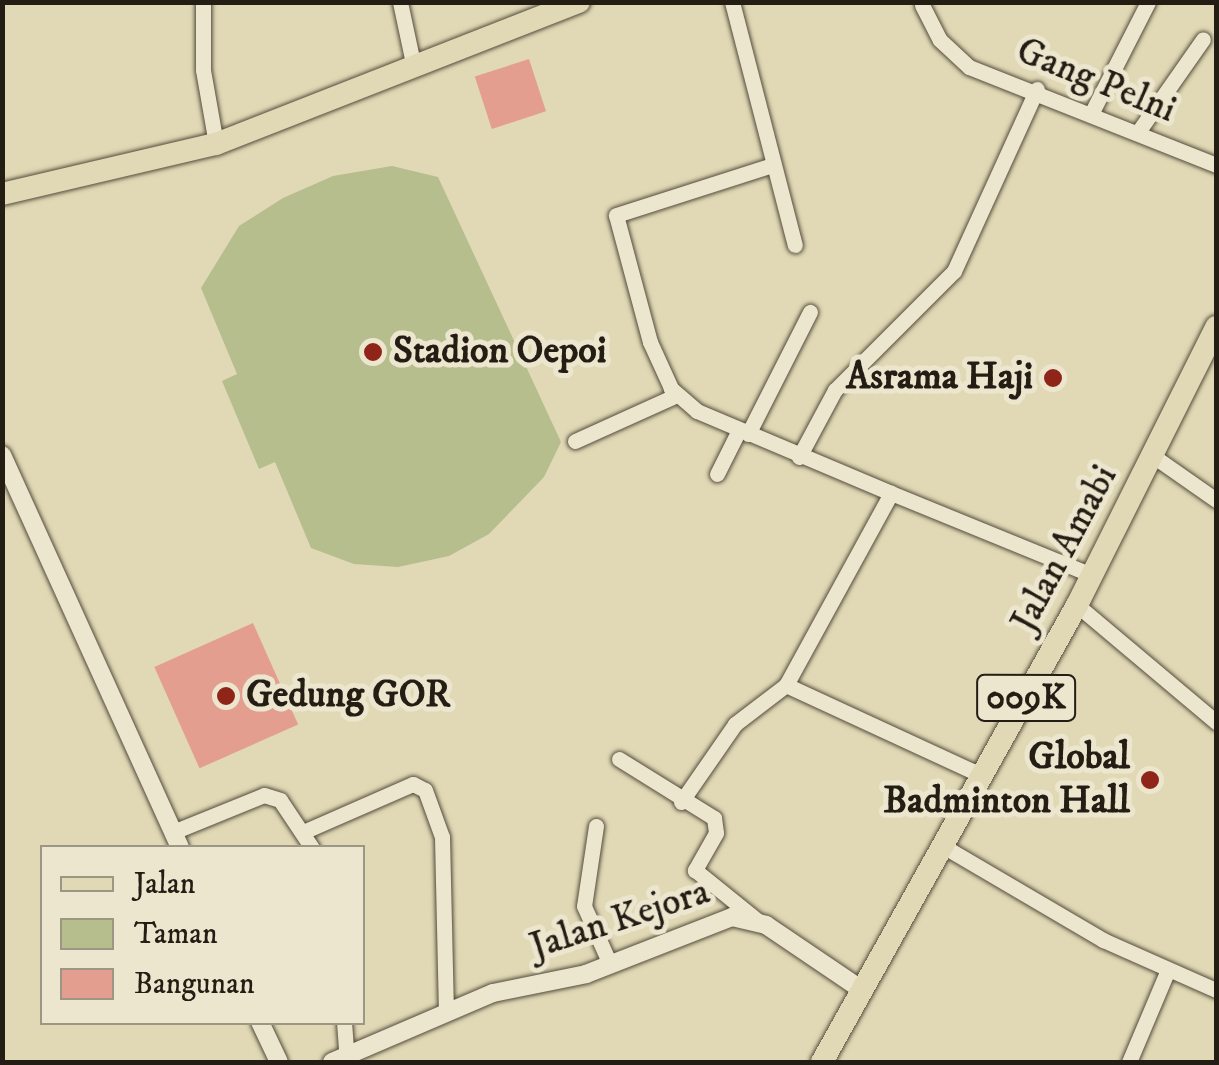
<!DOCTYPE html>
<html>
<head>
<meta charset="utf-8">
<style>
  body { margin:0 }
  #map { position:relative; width:1219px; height:1065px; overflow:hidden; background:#e1d8b5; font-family:"IM FELL DW Pica",serif }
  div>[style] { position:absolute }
  .green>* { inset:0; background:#b5be8c }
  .building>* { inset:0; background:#e49e8f; transform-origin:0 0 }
  .roads { filter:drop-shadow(0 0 2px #534c3c) drop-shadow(0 0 2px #534c3c) }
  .minor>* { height:15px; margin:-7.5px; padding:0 7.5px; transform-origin:7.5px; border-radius:7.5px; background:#ece6cf }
  .tertiary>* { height:18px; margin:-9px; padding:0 9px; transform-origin:9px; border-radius:9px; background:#ece6cf }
  .primary>* { height:22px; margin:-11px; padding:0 11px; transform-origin:11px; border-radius:11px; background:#e1d8b5 }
  .dots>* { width:28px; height:28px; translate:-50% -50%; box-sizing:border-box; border:5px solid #ece6cf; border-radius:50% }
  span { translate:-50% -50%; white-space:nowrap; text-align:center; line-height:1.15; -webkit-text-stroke:10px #ece6cf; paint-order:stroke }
  .shield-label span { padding:2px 8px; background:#ece6cf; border:2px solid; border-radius:8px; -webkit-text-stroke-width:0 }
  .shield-label { font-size:35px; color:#241d14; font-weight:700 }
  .street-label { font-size:38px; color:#241d14 }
  .poi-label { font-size:38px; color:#241d14; font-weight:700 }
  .left { translate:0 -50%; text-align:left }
  .right { translate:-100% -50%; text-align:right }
  .frame { position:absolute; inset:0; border:5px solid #241d14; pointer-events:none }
  .legend { position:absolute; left:40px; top:845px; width:325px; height:180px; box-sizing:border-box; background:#ece6cf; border:2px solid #9c9684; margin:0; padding:12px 18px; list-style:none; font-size:30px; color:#241d14 }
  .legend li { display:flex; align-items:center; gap:20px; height:50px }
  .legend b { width:50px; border:2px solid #9c9684 }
</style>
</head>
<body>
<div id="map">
  <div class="green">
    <i style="clip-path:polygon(392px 166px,438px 177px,561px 442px,544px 477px,489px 534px,449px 556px,398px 567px,354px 564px,311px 548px,275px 462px,259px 469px,222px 381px,237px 374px,201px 288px,239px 226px,283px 198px,333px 176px)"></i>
  </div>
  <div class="building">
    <i style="left:529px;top:59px;width:55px;height:57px;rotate:72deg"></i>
    <i style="left:253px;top:623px;width:111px;height:108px;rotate:66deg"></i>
  </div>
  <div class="roads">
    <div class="minor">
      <i style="left:203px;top:2px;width:68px;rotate:90deg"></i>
      <i style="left:203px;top:70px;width:75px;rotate:80deg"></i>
      <i style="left:400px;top:2px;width:67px;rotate:78deg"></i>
      <i style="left:732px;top:2px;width:251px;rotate:75.5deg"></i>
      <i style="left:922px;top:5px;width:39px;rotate:63deg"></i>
      <i style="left:940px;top:40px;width:40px;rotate:43deg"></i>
      <i style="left:969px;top:67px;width:266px;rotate:21.6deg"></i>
      <i style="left:1091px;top:114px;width:126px;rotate:-63deg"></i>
      <i style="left:1138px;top:132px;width:113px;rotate:-55deg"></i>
      <i style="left:748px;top:434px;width:137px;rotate:-63.1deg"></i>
      <i style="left:575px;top:441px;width:112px;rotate:-24.3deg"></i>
      <i style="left:1153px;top:456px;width:77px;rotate:34.9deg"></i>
      <i style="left:799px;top:457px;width:76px;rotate:-61.8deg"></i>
      <i style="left:835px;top:390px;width:168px;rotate:-45deg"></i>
      <i style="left:954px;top:271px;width:200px;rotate:-65.5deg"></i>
      <i style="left:717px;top:474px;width:49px;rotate:-63.4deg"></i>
      <i style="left:891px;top:493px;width:217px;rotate:22.2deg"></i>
      <i style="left:1077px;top:605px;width:182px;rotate:40.1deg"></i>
      <i style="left:786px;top:685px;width:217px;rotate:24.8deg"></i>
      <i style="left:619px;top:759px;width:112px;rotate:31.8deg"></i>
      <i style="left:714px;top:818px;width:15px;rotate:82deg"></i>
      <i style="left:716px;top:833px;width:43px;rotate:119.6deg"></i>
      <i style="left:695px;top:870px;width:80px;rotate:38.9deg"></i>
      <i style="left:681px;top:802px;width:95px;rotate:-55.3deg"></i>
      <i style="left:735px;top:724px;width:64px;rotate:-37.4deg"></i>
      <i style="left:786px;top:685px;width:219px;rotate:-61.3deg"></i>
      <i style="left:891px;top:493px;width:211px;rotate:-157.1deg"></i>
      <i style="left:697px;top:411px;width:35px;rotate:-139deg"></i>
      <i style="left:671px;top:388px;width:51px;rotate:-114.5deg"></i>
      <i style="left:650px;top:342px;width:131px;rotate:-105deg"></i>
      <i style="left:616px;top:215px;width:162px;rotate:-17.7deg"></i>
      <i style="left:596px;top:826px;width:81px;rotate:98.5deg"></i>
      <i style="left:584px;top:906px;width:64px;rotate:65.9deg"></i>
      <i style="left:173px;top:832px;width:98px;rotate:-22.1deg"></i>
      <i style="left:264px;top:795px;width:17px;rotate:17deg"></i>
      <i style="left:280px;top:800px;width:58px;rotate:56.3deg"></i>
      <i style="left:303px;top:832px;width:120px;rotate:-23.6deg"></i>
      <i style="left:413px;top:784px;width:13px;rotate:27deg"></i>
      <i style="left:425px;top:790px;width:50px;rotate:70.1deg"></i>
      <i style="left:442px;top:837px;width:174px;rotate:88.7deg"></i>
      <i style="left:943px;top:846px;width:186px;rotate:30.4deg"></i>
      <i style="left:1103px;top:940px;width:124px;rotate:23.9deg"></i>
      <i style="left:344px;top:1022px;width:40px;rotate:85.7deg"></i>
      <i style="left:1129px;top:1062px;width:98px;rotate:-67.1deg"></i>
    </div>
    <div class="tertiary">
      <i style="left:2px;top:455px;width:431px;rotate:65.6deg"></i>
      <i style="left:260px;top:1022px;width:44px;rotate:64.6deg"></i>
      <i style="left:332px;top:1062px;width:175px;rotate:-23.2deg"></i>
      <i style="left:493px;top:993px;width:95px;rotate:-11.5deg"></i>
      <i style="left:586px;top:974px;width:157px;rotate:-21.3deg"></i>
      <i style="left:732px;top:917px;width:35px;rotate:13deg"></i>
      <i style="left:766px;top:925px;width:116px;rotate:34.1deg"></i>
    </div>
    <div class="primary">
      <i style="left:2px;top:194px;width:220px;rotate:-13.2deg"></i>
      <i style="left:216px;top:144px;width:390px;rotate:-21.4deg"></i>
      <i style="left:822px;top:1062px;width:523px;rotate:-60.84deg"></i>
      <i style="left:1077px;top:605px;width:311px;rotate:-63.4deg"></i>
    </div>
  </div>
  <div class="dots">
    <i style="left:373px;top:352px;background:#8f2418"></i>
    <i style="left:1053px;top:378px;background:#8f2418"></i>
    <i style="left:226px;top:696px;background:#8f2418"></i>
    <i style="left:1150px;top:780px;background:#8f2418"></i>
  </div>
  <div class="shield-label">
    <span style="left:1026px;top:698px">009K</span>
  </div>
  <div class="street-label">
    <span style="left:1096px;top:81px;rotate:22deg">Gang Pelni</span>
    <span style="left:1065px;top:549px;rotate:-62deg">Jalan Amabi</span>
    <span style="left:620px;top:920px;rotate:-18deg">Jalan Kejora</span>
  </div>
  <div class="poi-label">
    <span class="left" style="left:393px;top:352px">Stadion Oepoi</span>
    <span class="right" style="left:1033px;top:378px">Asrama Haji</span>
    <span class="left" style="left:246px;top:696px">Gedung GOR</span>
    <span class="right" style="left:1130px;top:780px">Global<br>Badminton Hall</span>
  </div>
  <div class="frame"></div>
  <ul class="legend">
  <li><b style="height:12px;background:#e1d8b5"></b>Jalan</li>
  <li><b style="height:28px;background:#b5be8c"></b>Taman</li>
  <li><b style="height:28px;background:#e49e8f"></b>Bangunan</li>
  </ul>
</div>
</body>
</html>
